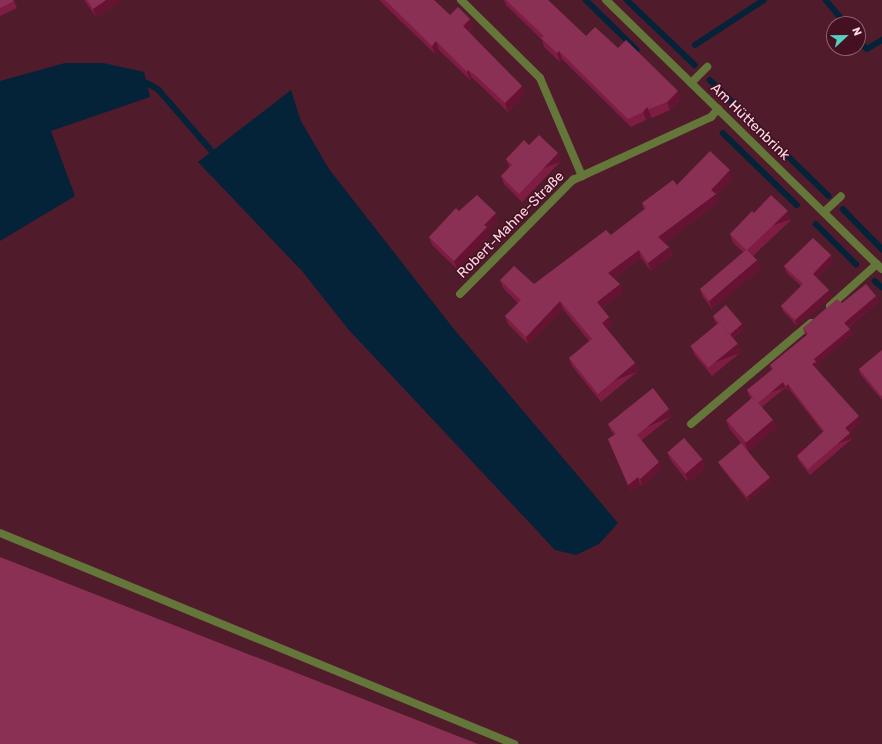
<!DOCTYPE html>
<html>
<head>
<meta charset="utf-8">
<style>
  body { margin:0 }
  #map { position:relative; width:882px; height:744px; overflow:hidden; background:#501b2b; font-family:Rubik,sans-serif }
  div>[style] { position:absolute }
  .water>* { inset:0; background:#042339 }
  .stream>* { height:5.5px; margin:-2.75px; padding:0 2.75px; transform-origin:2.75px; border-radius:2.75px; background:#042339 }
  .service>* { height:8px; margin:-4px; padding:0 4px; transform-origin:4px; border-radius:4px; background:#647639 }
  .minor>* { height:8px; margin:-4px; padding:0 4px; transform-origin:4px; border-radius:4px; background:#647639 }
  .tertiary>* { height:8px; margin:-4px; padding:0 4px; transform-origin:4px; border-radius:4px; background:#647639 }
  .wall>* { inset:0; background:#7e1c44 }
  .shaded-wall>* { inset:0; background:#661333; transform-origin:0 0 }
  .building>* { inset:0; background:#8b3055; transform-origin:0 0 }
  span { translate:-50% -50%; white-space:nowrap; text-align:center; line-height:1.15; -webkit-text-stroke:3px #441022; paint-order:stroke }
  .street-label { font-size:14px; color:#fcd8e0 }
  .north { position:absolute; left:826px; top:16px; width:40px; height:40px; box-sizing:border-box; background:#441022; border:1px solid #8e606e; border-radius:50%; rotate:68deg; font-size:11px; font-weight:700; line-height:16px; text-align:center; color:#fcd8e0 }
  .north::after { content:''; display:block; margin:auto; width:14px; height:18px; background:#59cebe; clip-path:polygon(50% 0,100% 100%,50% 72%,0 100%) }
</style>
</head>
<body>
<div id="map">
  <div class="water">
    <i style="clip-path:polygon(65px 63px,103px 63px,144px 72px,150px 97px,51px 131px,75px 196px,0 241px,0 81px)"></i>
    <i style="clip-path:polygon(291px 90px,301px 121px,329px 169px,453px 328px,618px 523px,599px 544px,576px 555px,555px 550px,348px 329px,302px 271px,198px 162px)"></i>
  </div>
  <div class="stream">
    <i style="left:586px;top:0;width:71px;rotate:44.4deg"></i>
    <i style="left:627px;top:0;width:94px;rotate:43.7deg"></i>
    <i style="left:826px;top:0;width:31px;rotate:50deg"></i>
    <i style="left:858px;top:39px;width:13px;rotate:48deg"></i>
    <i style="left:867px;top:49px;width:17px;rotate:-31deg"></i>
    <i style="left:695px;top:45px;width:82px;rotate:-33.1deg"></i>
    <i style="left:710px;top:80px;width:166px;rotate:44.3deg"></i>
    <i style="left:147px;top:83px;width:14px;rotate:30deg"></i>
    <i style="left:159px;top:90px;width:81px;rotate:49deg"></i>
    <i style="left:723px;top:133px;width:103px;rotate:44.2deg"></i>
    <i style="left:843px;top:209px;width:56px;rotate:45.7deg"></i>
    <i style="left:816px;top:224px;width:57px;rotate:45deg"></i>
    <i style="left:875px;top:281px;width:9px;rotate:41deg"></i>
  </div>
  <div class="service">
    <i style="left:691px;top:83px;width:23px;rotate:-45deg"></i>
    <i style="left:824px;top:212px;width:23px;rotate:-43deg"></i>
    <i style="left:0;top:533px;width:556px;rotate:22.32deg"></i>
  </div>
  <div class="minor">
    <i style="left:461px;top:0;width:111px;rotate:44.6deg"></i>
    <i style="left:540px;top:78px;width:107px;rotate:66.8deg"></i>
    <i style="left:460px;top:294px;width:161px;rotate:-45.3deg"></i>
    <i style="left:573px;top:180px;width:152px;rotate:-24.5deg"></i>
    <i style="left:711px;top:117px;width:11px;rotate:-49deg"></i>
    <i style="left:830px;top:306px;width:63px;rotate:-41.8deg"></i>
    <i style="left:691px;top:424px;width:157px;rotate:-40.1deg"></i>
  </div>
  <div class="tertiary">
    <i style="left:606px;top:0;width:385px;rotate:44.3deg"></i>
  </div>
  <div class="wall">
    <i style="clip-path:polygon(0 0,14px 1px,17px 8px,0 16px)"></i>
    <i style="clip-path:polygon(84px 0,120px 0,121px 1px,96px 17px)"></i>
    <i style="clip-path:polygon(379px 0,434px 0,450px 15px,470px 19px,473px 27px,469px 32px,525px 94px,508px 112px,478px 83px,472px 78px,470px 80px,439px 50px,435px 54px)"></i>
    <i style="clip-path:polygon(504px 0,548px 0,586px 36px,618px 48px,681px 99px,670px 110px,652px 118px,651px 116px,646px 120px,631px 127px,562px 59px,560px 62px,544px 47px,542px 40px,506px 5px)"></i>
    <i style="clip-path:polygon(529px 145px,558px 153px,561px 161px,522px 202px,504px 184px,501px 176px,509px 167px,506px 159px)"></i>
    <i style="clip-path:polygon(733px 178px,716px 195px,719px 202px,664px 243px,669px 247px,672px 255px,651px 271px,641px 258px,614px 278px,623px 292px,602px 308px,609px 317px,612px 325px,607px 329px,635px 363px,638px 371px,601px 402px,572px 366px,569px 358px,589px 341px,563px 309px,528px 344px,508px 324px,505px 316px,518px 303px,503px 288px,500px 280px,534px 284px,611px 235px,644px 210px,642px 203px,677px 185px)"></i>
    <i style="clip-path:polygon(459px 211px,498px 221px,488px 231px,490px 235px,457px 269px,432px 245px,429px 237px)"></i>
    <i style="clip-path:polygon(754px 213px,791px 220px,753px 256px,757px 260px,760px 269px,712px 309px,703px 297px,700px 289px,743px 252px,733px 243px,730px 234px)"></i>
    <i style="clip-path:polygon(831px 255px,833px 262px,817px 278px,832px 297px,797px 326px,784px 312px,781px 306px,801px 286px,787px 273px,784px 266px)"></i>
    <i style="clip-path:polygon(876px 296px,879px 302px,848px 328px,850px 329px,852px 335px,817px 364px,818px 367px,816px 369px,861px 422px,849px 432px,852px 439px,810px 475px,799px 461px,797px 456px,823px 432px,790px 390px,788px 391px,785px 388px,762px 407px,773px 420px,776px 428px,748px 452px,729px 428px,726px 420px,751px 399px,749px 396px,747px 390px,771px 370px,770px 365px,807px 335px,805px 334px,803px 328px,842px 303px)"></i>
    <i style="clip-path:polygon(713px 316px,744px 329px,733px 338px,738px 344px,741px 352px,712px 376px,694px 354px,691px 346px,717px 324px,714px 320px)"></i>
    <i style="clip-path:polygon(882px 350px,882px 400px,860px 374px,859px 369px)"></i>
    <i style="clip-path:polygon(672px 416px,642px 440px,662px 469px,642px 486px,640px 484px,631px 492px,608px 439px,614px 435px,611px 431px,608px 424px)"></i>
    <i style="clip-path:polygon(667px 452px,702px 459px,705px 468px,688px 482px,671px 461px)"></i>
    <i style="clip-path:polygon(719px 463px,771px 482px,748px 501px,721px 467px)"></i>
  </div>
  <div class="shaded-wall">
    <i style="clip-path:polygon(106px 0,120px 0,121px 1px,96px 17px,93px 9px)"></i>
    <i style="clip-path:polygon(470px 19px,473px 27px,466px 34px,463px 26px)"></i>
    <i style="clip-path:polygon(436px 41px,439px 50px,435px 54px,432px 46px)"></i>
    <i style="clip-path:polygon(559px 51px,562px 59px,560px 62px,557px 53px)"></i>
    <i style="clip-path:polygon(468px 70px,472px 78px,470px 80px,467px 72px)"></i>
    <i style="clip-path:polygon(522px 86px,525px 94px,508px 112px,505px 103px)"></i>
    <i style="clip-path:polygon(678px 91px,681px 99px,670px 110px,667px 102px)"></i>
    <i style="clip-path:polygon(647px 107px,651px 116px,646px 120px,643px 112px)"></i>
    <i style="left:558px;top:153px;width:9px;height:57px;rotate:69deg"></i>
    <i style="clip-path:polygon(730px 170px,733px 178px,716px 195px,719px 202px,661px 245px,658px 237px,711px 190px)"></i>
    <i style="left:788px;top:211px;width:9px;height:57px;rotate:72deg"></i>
    <i style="clip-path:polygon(496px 213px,498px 221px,488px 231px,490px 235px,457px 269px,454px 261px,484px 225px)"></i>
    <i style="clip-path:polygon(669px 247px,672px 255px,651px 271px,648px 263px)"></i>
    <i style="clip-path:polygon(639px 250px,641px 258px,611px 280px,608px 273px)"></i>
    <i style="clip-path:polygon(831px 255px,833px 262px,815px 280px,813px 274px)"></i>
    <i style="clip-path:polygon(757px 260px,760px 269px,712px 309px,709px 301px)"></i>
    <i style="clip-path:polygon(620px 284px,623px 292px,599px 310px,597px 302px)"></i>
    <i style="clip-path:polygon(829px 290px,832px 297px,797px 326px,795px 320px)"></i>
    <i style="clip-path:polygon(876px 296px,879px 302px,846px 329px,844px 323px)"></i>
    <i style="clip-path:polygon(560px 301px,563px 309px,528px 344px,526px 337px)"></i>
    <i style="clip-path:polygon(609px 317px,612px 325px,605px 331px,602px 323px)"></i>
    <i style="clip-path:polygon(742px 324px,744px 329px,731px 339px,730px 335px)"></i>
    <i style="clip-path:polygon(850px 329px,852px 335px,817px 364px,818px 367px,814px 370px,812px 364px,814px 359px)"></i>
    <i style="left:738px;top:344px;width:9px;height:38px;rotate:69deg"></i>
    <i style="left:635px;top:363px;width:9px;height:48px;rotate:69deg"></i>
    <i style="left:783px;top:382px;width:6px;height:33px;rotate:72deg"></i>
    <i style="clip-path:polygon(788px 384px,790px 390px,788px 391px,786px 386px)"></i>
    <i style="left:669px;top:409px;width:8px;height:41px;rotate:67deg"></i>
    <i style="clip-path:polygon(859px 416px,861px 422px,847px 433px,845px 428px)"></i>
    <i style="clip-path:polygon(773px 420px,776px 428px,748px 452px,745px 443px)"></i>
    <i style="left:850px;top:433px;width:6px;height:55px;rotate:72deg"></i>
    <i style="clip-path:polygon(702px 459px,705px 468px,688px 482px,685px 473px)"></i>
    <i style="clip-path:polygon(659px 462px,662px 469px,642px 486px,640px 479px)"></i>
    <i style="clip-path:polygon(638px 477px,640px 484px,631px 492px,628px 485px)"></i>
    <i style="clip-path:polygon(770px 477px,771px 482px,748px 501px,747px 496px)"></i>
  </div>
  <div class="building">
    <i style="clip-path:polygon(0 0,13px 0,14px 1px,0 8px)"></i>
    <i style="clip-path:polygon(87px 0,106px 0,93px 9px)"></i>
    <i style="clip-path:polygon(385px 0,434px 0,450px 15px,458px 7px,470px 19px,463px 26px,522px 86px,505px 103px,475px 75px,468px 70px,467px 72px,436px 41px,432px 46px)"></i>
    <i style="clip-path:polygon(506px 0,548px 0,586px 36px,595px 27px,618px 48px,626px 40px,678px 91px,667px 102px,649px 109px,647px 107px,643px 112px,628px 119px,559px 51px,557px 53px,541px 38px,544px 36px)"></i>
    <i style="clip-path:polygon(539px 135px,558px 153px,519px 194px,501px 176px,512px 165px,506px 159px,524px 140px,529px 145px)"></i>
    <i style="clip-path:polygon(710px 151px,730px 170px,711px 190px,716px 194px,658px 237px,669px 247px,648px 263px,639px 250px,608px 273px,620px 284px,597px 302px,609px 317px,602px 323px,635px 363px,598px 394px,569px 358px,592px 339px,560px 301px,526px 337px,505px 316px,521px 300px,500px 280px,514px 266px,534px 284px,606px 230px,611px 235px,646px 208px,642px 203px,673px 180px,677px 185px)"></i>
    <i style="clip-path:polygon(477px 195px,496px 213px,484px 225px,487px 227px,454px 261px,429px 237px,456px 208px,459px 211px)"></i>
    <i style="clip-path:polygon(771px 195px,788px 211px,747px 250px,757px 260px,709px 301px,700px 289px,746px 250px,730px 234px,752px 211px,754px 213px)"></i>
    <i style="clip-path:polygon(813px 238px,831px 255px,813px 274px,829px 290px,795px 320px,781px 306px,803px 284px,784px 266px)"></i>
    <i style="clip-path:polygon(866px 284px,876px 296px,844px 323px,850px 329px,814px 359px,816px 362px,812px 364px,859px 416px,845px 428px,850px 433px,808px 469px,797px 456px,824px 431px,788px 384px,786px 386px,783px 382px,758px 403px,747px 390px,773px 369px,770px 365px,808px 334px,803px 328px,837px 299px,842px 303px)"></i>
    <i style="clip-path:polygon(726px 305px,742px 324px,730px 334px,720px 322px,719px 323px,713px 316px)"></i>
    <i style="left:720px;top:322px;width:28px;height:38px;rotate:51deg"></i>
    <i style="clip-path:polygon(882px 350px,882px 395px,881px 396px,859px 369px)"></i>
    <i style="clip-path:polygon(653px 388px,669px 409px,637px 435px,659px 462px,640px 479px,638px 477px,628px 485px,608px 439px,616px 434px,608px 424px)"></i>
    <i style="left:753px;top:397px;width:30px;height:35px;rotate:49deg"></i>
    <i style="left:684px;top:438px;width:28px;height:22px;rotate:49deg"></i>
    <i style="left:741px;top:443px;width:45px;height:30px;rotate:50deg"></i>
    <i style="clip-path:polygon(0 557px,478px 744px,0 744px)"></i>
  </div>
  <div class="street-label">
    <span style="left:750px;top:122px;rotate:44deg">Am Hüttenbrink</span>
    <span style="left:511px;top:225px;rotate:-45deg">Robert-Mahne-Straße</span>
  </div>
  <div class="north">N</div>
</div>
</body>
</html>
